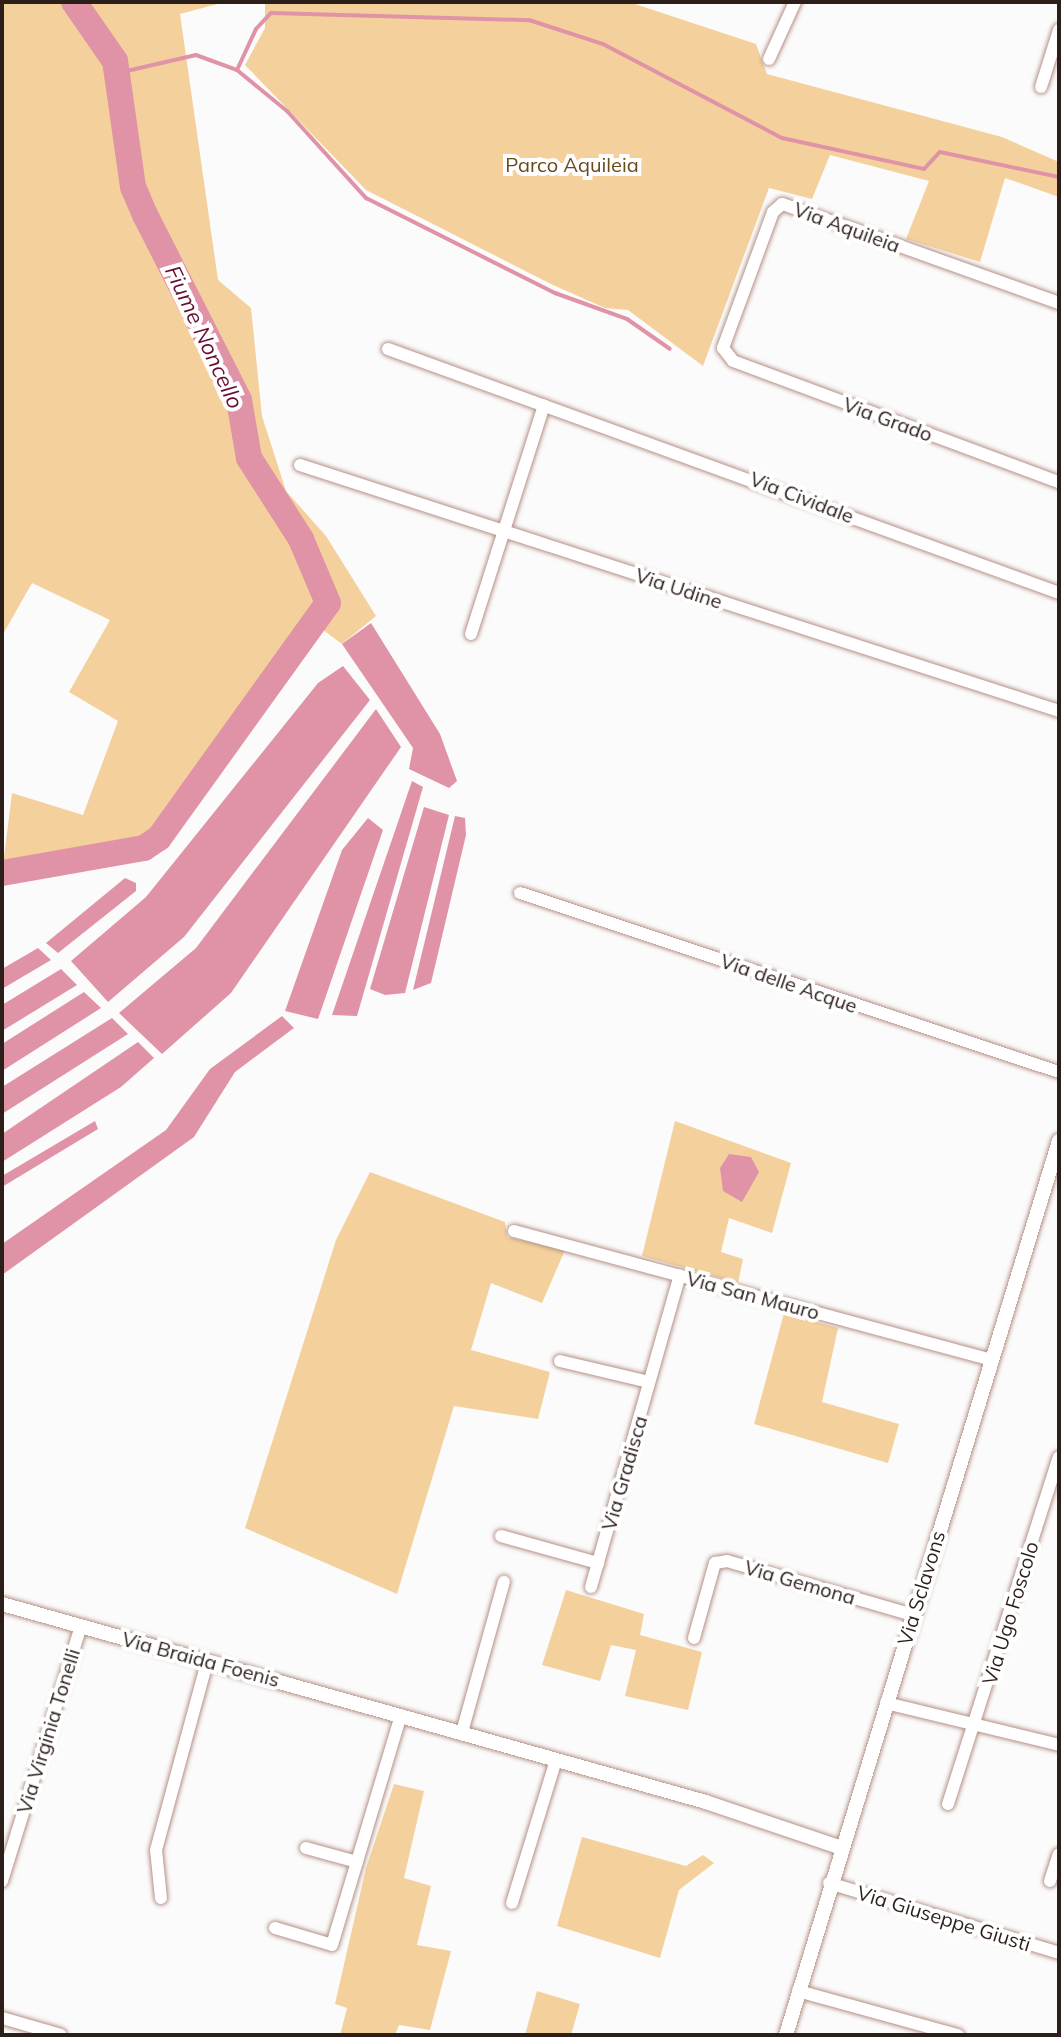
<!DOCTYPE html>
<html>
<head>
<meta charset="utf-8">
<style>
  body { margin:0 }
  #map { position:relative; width:1061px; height:2037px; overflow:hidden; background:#fbfbfb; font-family:Mulish,sans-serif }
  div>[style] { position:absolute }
  .green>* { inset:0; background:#f4d19c }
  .water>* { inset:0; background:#e093a6 }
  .stream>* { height:4px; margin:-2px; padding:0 2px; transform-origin:2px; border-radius:2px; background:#e093a6 }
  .river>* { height:26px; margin:-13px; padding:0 13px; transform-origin:13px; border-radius:13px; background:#e093a6 }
  .roads { filter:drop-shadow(0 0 2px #b49185) drop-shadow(0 0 2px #b49185) }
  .minor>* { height:12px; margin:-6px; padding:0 6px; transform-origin:6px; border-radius:6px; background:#fff }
  .tertiary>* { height:14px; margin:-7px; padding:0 7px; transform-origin:7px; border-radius:7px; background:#fff }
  span { translate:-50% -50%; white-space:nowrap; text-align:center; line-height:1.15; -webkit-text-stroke:8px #fff; paint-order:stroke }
  .park-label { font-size:20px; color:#684b1b }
  .street-label { font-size:20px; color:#2c1f1a }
  .water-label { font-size:22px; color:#680d32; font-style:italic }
  .frame { position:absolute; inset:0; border:4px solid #2c1f1a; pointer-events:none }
</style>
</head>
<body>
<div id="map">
  <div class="green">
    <i style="clip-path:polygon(2px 2px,225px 2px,180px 14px,218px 280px,251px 308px,262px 416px,286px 491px,326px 536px,376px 616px,342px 644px,311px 621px,278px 679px,159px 838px,144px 848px,2px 873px,12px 793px,83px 815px,118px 721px,69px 692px,110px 620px,32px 583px,2px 636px)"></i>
    <i style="clip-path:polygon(265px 2px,629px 2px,756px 44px,767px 74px,1002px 137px,1059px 162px,1059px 197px,1005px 178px,980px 262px,906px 239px,929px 181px,830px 155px,812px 199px,769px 188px,703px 366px,628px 310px,605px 308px,553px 285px,366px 190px,245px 65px,265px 28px)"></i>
    <i style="clip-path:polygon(675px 1121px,791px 1163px,772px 1233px,729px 1218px,721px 1252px,743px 1259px,738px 1283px,642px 1256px)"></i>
    <i style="clip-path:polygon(370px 1172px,505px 1222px,507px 1237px,565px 1250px,542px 1303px,491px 1283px,471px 1350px,550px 1372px,538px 1419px,454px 1406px,397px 1594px,245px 1528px,336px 1240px)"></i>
    <i style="clip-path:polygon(784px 1313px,838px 1328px,822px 1402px,899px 1424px,888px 1463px,754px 1424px)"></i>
    <i style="clip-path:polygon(566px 1590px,644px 1614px,640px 1635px,702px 1652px,688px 1710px,625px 1696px,636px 1650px,611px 1645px,600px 1681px,542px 1665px)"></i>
    <i style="clip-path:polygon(394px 1784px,424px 1791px,404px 1878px,431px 1886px,417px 1945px,451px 1951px,430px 2030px,399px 2025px,395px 2035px,340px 2035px,347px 2008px,335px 2004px,366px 1868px)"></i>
    <i style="clip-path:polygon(582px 1837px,686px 1866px,703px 1855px,714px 1863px,679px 1890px,660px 1958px,557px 1926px)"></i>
    <i style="clip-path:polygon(537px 1991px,580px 2004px,571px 2035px,525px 2035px)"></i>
  </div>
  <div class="water">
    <i style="clip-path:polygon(371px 623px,440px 734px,457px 781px,449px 788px,409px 769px,413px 748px,342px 644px)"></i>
    <i style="clip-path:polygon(343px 666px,370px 700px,184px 937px,108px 1002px,71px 961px,146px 897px,318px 683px)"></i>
    <i style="clip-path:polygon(376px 709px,401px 747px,231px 993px,162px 1054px,119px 1013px,196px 948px)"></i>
    <i style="clip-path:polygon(412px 781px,423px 787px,357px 1016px,332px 1015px)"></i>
    <i style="clip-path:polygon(424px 807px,449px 815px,405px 993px,385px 995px,370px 989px)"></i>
    <i style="clip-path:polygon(455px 816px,465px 818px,466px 835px,431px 983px,413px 990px)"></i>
    <i style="clip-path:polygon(368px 818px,383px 830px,318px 1019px,285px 1011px,342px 850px)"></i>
    <i style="clip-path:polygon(125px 878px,136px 883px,136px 891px,58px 953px,46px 943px)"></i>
    <i style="clip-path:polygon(38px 948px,51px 960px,2px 989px,2px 969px)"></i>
    <i style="clip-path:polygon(61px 969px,77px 985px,2px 1031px,2px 1005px)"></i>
    <i style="clip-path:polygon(84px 992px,101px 1008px,2px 1071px,2px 1044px)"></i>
    <i style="clip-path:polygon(282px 1016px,294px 1028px,235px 1072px,194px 1137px,2px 1275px,2px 1244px,166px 1130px,210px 1069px)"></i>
    <i style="clip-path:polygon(112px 1018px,128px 1034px,2px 1114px,2px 1087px)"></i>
    <i style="clip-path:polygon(138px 1042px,154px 1058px,121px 1087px,2px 1162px,2px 1134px)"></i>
    <i style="clip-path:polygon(95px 1121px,98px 1129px,2px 1187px,2px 1176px)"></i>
    <i style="clip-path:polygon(729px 1154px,751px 1157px,759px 1172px,742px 1202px,723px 1191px,720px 1168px)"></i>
  </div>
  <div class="stream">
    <i style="left:237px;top:70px;width:65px;rotate:39.4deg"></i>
    <i style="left:287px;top:111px;width:118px;rotate:47.8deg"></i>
    <i style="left:366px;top:198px;width:212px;rotate:26.7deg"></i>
    <i style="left:555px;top:293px;width:77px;rotate:19.9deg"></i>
    <i style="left:627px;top:319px;width:52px;rotate:34.9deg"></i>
    <i style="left:118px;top:73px;width:80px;rotate:-13deg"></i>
    <i style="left:196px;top:55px;width:44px;rotate:20.1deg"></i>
    <i style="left:237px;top:70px;width:45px;rotate:-65.1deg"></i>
    <i style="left:256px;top:29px;width:22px;rotate:-47deg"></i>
    <i style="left:271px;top:13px;width:258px;rotate:1.6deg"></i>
    <i style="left:529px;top:20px;width:78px;rotate:18deg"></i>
    <i style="left:603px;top:44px;width:202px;rotate:27.7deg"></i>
    <i style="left:782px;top:138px;width:145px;rotate:12.3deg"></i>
    <i style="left:924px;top:169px;width:23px;rotate:-47deg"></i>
    <i style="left:940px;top:152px;width:122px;rotate:11.9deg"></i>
  </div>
  <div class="river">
    <i style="left:2px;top:873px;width:144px;rotate:-10deg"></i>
    <i style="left:144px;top:848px;width:18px;rotate:-34deg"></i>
    <i style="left:159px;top:838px;width:289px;rotate:-54.3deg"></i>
    <i style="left:328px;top:603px;width:69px;rotate:-112.9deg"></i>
    <i style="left:301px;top:539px;width:96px;rotate:-122.7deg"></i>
    <i style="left:249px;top:458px;width:59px;rotate:-99.8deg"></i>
    <i style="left:239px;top:400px;width:208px;rotate:-116.9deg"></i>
    <i style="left:145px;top:215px;width:30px;rotate:-113deg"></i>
    <i style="left:133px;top:187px;width:127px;rotate:-98.1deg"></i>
    <i style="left:115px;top:61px;width:72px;rotate:-124.8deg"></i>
  </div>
  <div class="roads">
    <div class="minor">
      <i style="left:769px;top:59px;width:63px;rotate:-65.5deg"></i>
      <i style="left:1041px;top:87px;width:60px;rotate:-72.5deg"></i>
      <i style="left:1059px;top:303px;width:294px;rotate:-160.3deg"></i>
      <i style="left:782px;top:204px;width:12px;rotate:138deg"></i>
      <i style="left:773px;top:212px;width:145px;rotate:110.2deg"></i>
      <i style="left:723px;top:348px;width:16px;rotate:52deg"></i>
      <i style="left:733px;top:361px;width:348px;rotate:20.4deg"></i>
      <i style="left:388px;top:349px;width:714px;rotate:19.98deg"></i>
      <i style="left:300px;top:465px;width:798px;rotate:17.96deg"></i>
      <i style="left:471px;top:634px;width:240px;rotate:-72.3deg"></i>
      <i style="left:520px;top:893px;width:568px;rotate:18.37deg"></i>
      <i style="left:514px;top:1231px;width:495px;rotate:15.1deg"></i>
      <i style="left:560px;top:1361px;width:91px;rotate:13.3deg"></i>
      <i style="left:501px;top:1536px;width:101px;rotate:15.6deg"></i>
      <i style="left:591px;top:1587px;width:324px;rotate:-74.1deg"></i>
      <i style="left:694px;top:1638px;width:78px;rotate:-74.4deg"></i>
      <i style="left:715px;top:1563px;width:12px;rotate:-9deg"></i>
      <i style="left:727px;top:1561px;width:194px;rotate:16.2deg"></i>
      <i style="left:886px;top:1703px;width:178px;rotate:13.6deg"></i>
      <i style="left:462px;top:1732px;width:156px;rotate:-74.4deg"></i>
      <i style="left:948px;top:1804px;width:364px;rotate:-72.3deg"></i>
      <i style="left:306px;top:1848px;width:53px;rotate:15.4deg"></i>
      <i style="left:2px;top:1881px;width:267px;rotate:-72.8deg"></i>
      <i style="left:1050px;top:1881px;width:28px;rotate:-72deg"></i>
      <i style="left:829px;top:1883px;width:240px;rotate:16.9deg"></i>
      <i style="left:161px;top:1898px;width:48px;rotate:-95.9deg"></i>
      <i style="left:156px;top:1850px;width:195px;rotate:-74.8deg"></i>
      <i style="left:512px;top:1903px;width:150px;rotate:-72.9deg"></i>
      <i style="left:275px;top:1928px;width:59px;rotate:16.6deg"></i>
      <i style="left:332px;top:1945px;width:240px;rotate:-73.3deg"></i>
      <i style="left:798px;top:1991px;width:166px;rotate:15.4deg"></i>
      <i style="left:2px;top:2018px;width:61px;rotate:16.1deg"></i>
    </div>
    <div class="tertiary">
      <i style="left:2px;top:1604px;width:731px;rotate:15.71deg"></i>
      <i style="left:706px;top:1802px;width:140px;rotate:18.7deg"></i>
      <i style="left:786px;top:2035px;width:935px;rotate:-73.02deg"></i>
    </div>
  </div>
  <div class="park-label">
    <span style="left:572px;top:164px">Parco Aquileia</span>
  </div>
  <div class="street-label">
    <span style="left:847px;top:227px;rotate:20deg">Via Aquileia</span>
    <span style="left:888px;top:419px;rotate:20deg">Via Grado</span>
    <span style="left:802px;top:497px;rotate:21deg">Via Cividale</span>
    <span style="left:679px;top:588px;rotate:18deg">Via Udine</span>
    <span style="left:789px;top:983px;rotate:19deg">Via delle Acque</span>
    <span style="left:753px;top:1295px;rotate:15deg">Via San Mauro</span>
    <span style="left:624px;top:1473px;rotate:-74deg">Via Gradisca</span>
    <span style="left:800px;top:1582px;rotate:16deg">Via Gemona</span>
    <span style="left:921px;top:1588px;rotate:-73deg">Via Sclavons</span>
    <span style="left:1010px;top:1613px;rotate:-73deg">Via Ugo Foscolo</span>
    <span style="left:201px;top:1659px;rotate:15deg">Via Braida Foenis</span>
    <span style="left:48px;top:1731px;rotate:-73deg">Via Virginia Tonelli</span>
    <span style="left:944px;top:1918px;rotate:17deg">Via Giuseppe Giusti</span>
  </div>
  <div class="water-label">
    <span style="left:204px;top:337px;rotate:65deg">Fiume Noncello</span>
  </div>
  <div class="frame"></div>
</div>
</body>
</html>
